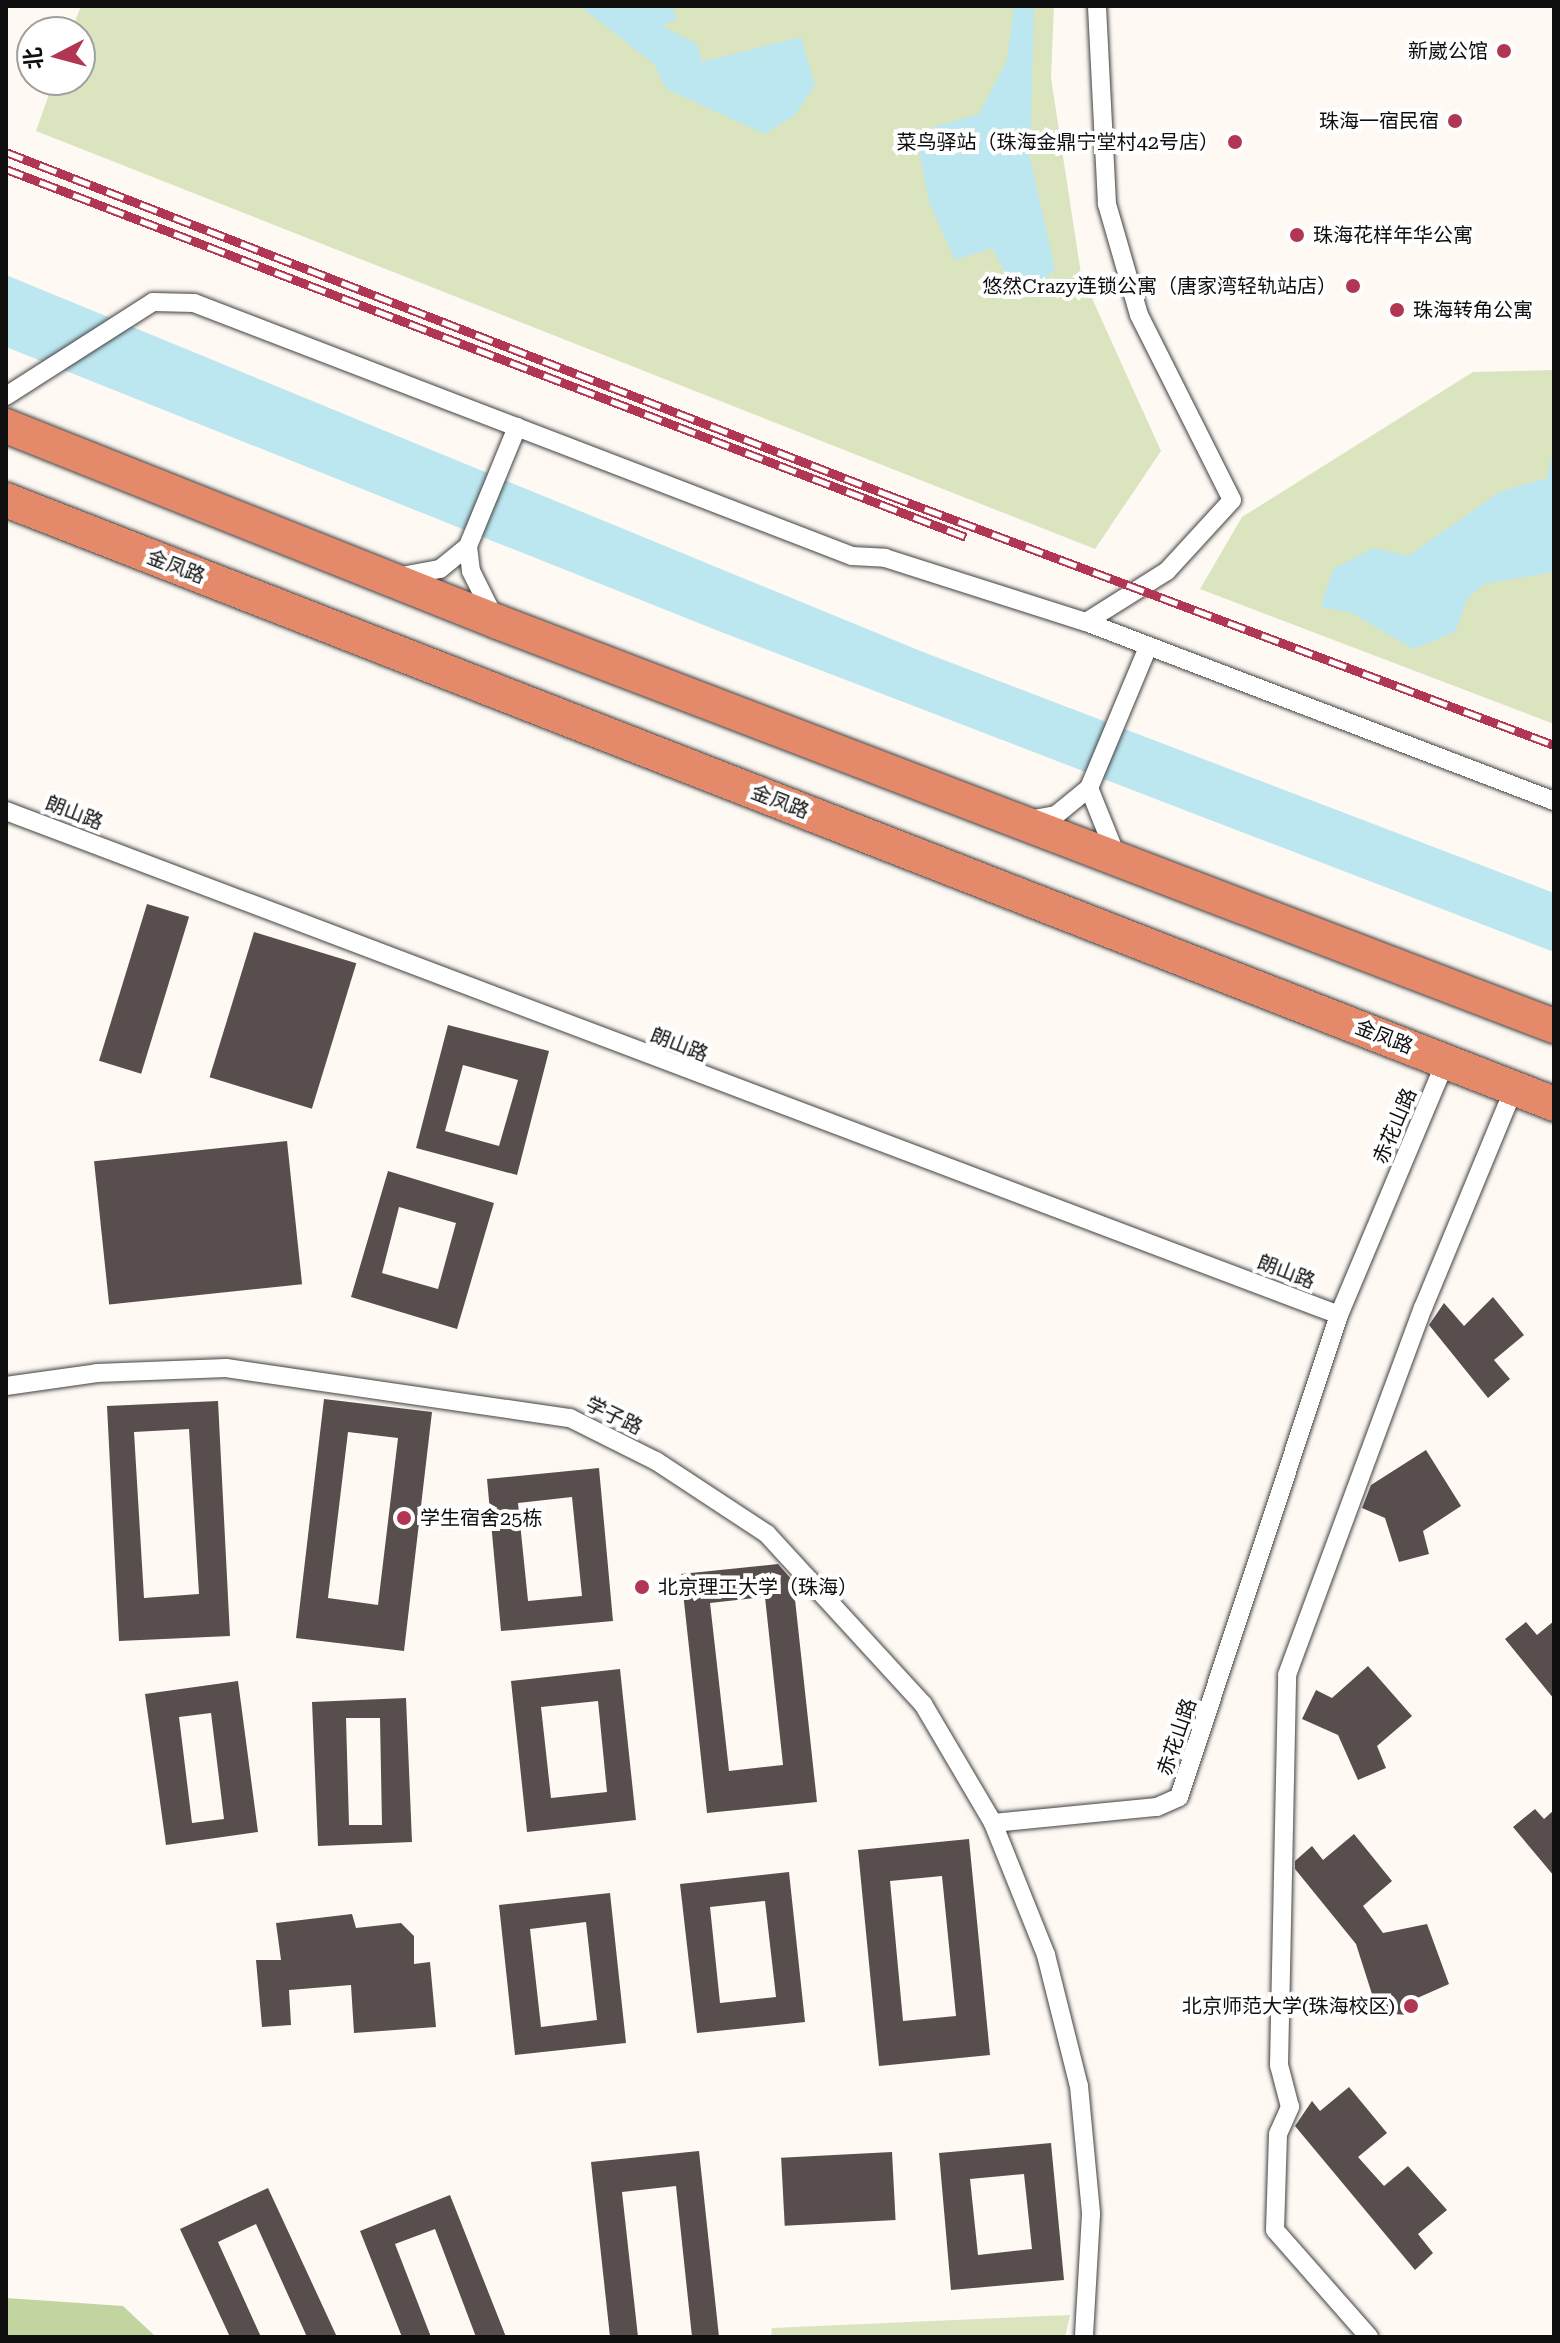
<!DOCTYPE html>
<html>
<head>
<meta charset="utf-8">
<style>
  body { margin:0 }
  #map { position:relative; width:1560px; height:2343px; overflow:hidden; background:#fef9f3; font-family:"Roboto Serif","Noto Sans SC",serif }
  div>[style] { position:absolute }
  .green>* { inset:0; background:#dae5bf }
  .forest>* { inset:0; background:#c2d4a0 }
  .water>* { inset:0; background:#bce7f0 }
  .building>* { inset:0; background:#574e4d; transform-origin:0 0 }
  .roads { filter:drop-shadow(0 0 2px #424242) drop-shadow(0 0 2px #424242) }
  .street>* { height:18px; margin:-9px; padding:0 9px; transform-origin:9px; border-radius:9px; background:#fff }
  .highway>* { height:34px; margin:-17px; padding:0 17px; transform-origin:17px; border-radius:17px; background:#e48a6a }
  .rail>* { height:9px; margin-top:-4.5px; transform-origin:0; background:repeating-linear-gradient(90deg,#fff 0 18px,#b03654 0 36px); box-sizing:border-box; border-block:2px solid #b03654 }
  .dots>* { width:22px; height:22px; translate:-50% -50%; box-sizing:border-box; border:4px solid #fff; border-radius:50% }
  span { translate:-50% -50%; white-space:nowrap; text-align:center; line-height:1.15; -webkit-text-stroke:8px #fff; paint-order:stroke }
  .poi-label { font-size:20px; color:#0f0f0f }
  .right { translate:-100% -50%; text-align:right }
  .left { translate:0 -50%; text-align:left }
  .street-label { font-size:20px; color:#0f0f0f }
  .frame { position:absolute; inset:0; border:8px solid #0f0f0f; pointer-events:none }
  .north { position:absolute; left:16px; top:16px; width:80px; height:80px; box-sizing:border-box; background:#fff; border:2px solid #9f9f9f; border-radius:50%; rotate:264deg; font-size:22px; font-weight:700; line-height:32px; text-align:center; color:#0f0f0f }
  .north::after { content:''; display:block; margin:auto; width:28px; height:36px; background:#b03654; clip-path:polygon(50% 0,100% 100%,50% 72%,0 100%) }
</style>
</head>
<body>
<div id="map">
  <div class="green">
    <i style="clip-path:polygon(81px 6px,1054px 6px,1051px 78px,1081px 274px,1161px 451px,1095px 549px,36px 131px,54px 80px,80px 80px,80px 32px,71px 32px)"></i>
    <i style="clip-path:polygon(1554px 370px,1554px 724px,1200px 589px,1242px 517px,1473px 372px)"></i>
    <i style="clip-path:polygon(1070px 2315px,1065px 2337px,771px 2337px,772px 2328px)"></i>
  </div>
  <div class="forest">
    <i style="clip-path:polygon(6px 2298px,123px 2306px,156px 2337px,6px 2337px)"></i>
  </div>
  <div class="water">
    <i style="clip-path:polygon(580px 6px,672px 6px,677px 19px,662px 26px,697px 44px,702px 62px,801px 37px,815px 85px,796px 114px,765px 134px,666px 89px,654px 64px)"></i>
    <i style="clip-path:polygon(1014px 6px,1034px 6px,1030px 158px,1055px 269px,1035px 289px,1014px 289px,992px 248px,955px 260px,929px 202px,919px 150px,936px 126px,979px 114px,1007px 60px)"></i>
    <i style="clip-path:polygon(6px 275px,923px 652px,1554px 893px,1554px 952px,716px 630px,6px 347px)"></i>
    <i style="clip-path:polygon(1554px 445px,1554px 572px,1484px 584px,1467px 599px,1455px 632px,1413px 649px,1352px 613px,1321px 607px,1333px 569px,1374px 548px,1408px 556px,1500px 492px,1547px 478px)"></i>
  </div>
  <div class="building">
    <i style="left:147px;top:904px;width:44px;height:164px;rotate:17deg"></i>
    <i style="left:254px;top:932px;width:107px;height:152px;rotate:17deg"></i>
    <i style="clip-path:polygon(evenodd,448px 1025px,549px 1051px,517px 1175px,416px 1148px,448px 1025px,463px 1065px,518px 1080px,499px 1146px,445px 1131px,463px 1065px)"></i>
    <i style="left:287px;top:1141px;width:144px;height:194px;rotate:84deg"></i>
    <i style="clip-path:polygon(evenodd,388px 1171px,494px 1203px,457px 1329px,351px 1297px,388px 1171px,399px 1207px,456px 1223px,438px 1289px,382px 1273px,399px 1207px)"></i>
    <i style="clip-path:polygon(1493px 1297px,1524px 1335px,1494px 1360px,1510px 1379px,1488px 1398px,1429px 1325px,1444px 1303px,1464px 1326px)"></i>
    <i style="clip-path:polygon(evenodd,324px 1399px,432px 1412px,404px 1651px,296px 1638px,324px 1399px,348px 1432px,398px 1438px,378px 1605px,328px 1598px,348px 1432px)"></i>
    <i style="clip-path:polygon(evenodd,218px 1401px,230px 1636px,119px 1641px,107px 1406px,218px 1401px,189px 1429px,199px 1594px,144px 1598px,134px 1432px,189px 1429px)"></i>
    <i style="clip-path:polygon(1426px 1450px,1461px 1506px,1423px 1531px,1429px 1554px,1399px 1562px,1385px 1518px,1362px 1508px,1371px 1485px)"></i>
    <i style="clip-path:polygon(evenodd,599px 1468px,613px 1621px,501px 1631px,487px 1479px,599px 1468px,572px 1497px,582px 1596px,528px 1601px,518px 1503px,572px 1497px)"></i>
    <i style="clip-path:polygon(evenodd,778px 1564px,793px 1581px,817px 1802px,707px 1813px,681px 1574px,778px 1564px,765px 1597px,783px 1765px,729px 1771px,710px 1603px,765px 1597px)"></i>
    <i style="clip-path:polygon(1554px 1621px,1554px 1699px,1505px 1639px,1526px 1622px,1537px 1635px)"></i>
    <i style="clip-path:polygon(1368px 1666px,1412px 1716px,1377px 1746px,1386px 1768px,1358px 1780px,1338px 1735px,1302px 1719px,1316px 1690px,1332px 1698px)"></i>
    <i style="clip-path:polygon(evenodd,620px 1669px,636px 1820px,527px 1832px,511px 1681px,620px 1669px,598px 1701px,607px 1792px,551px 1798px,541px 1707px,598px 1701px)"></i>
    <i style="clip-path:polygon(evenodd,238px 1681px,258px 1832px,166px 1845px,145px 1694px,238px 1681px,211px 1713px,224px 1819px,192px 1823px,179px 1717px,211px 1713px)"></i>
    <i style="clip-path:polygon(evenodd,406px 1698px,412px 1842px,318px 1846px,312px 1702px,406px 1698px,346px 1718px,380px 1718px,382px 1825px,349px 1825px,346px 1718px)"></i>
    <i style="clip-path:polygon(1535px 1809px,1544px 1819px,1554px 1810px,1554px 1876px,1513px 1827px)"></i>
    <i style="clip-path:polygon(1354px 1834px,1392px 1881px,1363px 1906px,1383px 1933px,1427px 1924px,1449px 1984px,1406px 2003px,1409px 2015px,1378px 2013px,1356px 1944px,1295px 1869px,1295px 1861px,1312px 1846px,1323px 1860px)"></i>
    <i style="clip-path:polygon(evenodd,969px 1839px,990px 2055px,879px 2066px,858px 1850px,969px 1839px,942px 1876px,956px 2016px,903px 2021px,890px 1881px,942px 1876px)"></i>
    <i style="clip-path:polygon(evenodd,789px 1872px,805px 2022px,697px 2033px,680px 1884px,789px 1872px,765px 1901px,776px 1997px,720px 2003px,710px 1907px,765px 1901px)"></i>
    <i style="clip-path:polygon(evenodd,610px 1893px,626px 2043px,515px 2055px,499px 1905px,610px 1893px,586px 1922px,597px 2020px,541px 2027px,530px 1929px,586px 1922px)"></i>
    <i style="clip-path:polygon(352px 1914px,356px 1928px,401px 1923px,414px 1936px,414px 1964px,430px 1962px,436px 2027px,354px 2033px,351px 1985px,289px 1990px,291px 2025px,262px 2027px,256px 1960px,281px 1960px,276px 1923px)"></i>
    <i style="clip-path:polygon(1349px 2087px,1387px 2133px,1358px 2157px,1384px 2186px,1408px 2166px,1447px 2210px,1418px 2234px,1433px 2253px,1415px 2270px,1295px 2126px,1312px 2101px,1320px 2111px)"></i>
    <i style="clip-path:polygon(evenodd,1051px 2143px,1064px 2280px,951px 2290px,939px 2153px,1051px 2143px,1024px 2174px,1032px 2249px,978px 2255px,970px 2179px,1024px 2174px)"></i>
    <i style="clip-path:polygon(699px 2151px,719px 2337px,692px 2337px,676px 2186px,622px 2192px,638px 2337px,610px 2337px,591px 2162px)"></i>
    <i style="left:892px;top:2152px;width:68px;height:111px;rotate:87deg"></i>
    <i style="clip-path:polygon(268px 2188px,337px 2337px,307px 2337px,256px 2224px,218px 2242px,261px 2337px,230px 2337px,180px 2229px)"></i>
    <i style="clip-path:polygon(450px 2195px,506px 2337px,476px 2337px,435px 2229px,395px 2244px,431px 2337px,402px 2337px,360px 2231px)"></i>
  </div>
  <div class="roads">
    <div class="street">
      <i style="left:6px;top:396px;width:174px;rotate:-32.6deg"></i>
      <i style="left:153px;top:302px;width:41px;rotate:1.4deg"></i>
      <i style="left:194px;top:303px;width:705px;rotate:21.03deg"></i>
      <i style="left:852px;top:556px;width:33px;rotate:3deg"></i>
      <i style="left:885px;top:558px;width:211px;rotate:17.7deg"></i>
      <i style="left:1086px;top:622px;width:501px;rotate:20.93deg"></i>
      <i style="left:396px;top:577px;width:45px;rotate:-10.3deg"></i>
      <i style="left:440px;top:569px;width:36px;rotate:-39deg"></i>
      <i style="left:494px;top:617px;width:51px;rotate:-116.6deg"></i>
      <i style="left:471px;top:571px;width:25px;rotate:-97deg"></i>
      <i style="left:468px;top:546px;width:129px;rotate:-67.6deg"></i>
      <i style="left:1086px;top:622px;width:96px;rotate:-32.2deg"></i>
      <i style="left:1167px;top:571px;width:96px;rotate:-47.5deg"></i>
      <i style="left:1232px;top:500px;width:207px;rotate:-116.7deg"></i>
      <i style="left:1139px;top:315px;width:116px;rotate:-106.1deg"></i>
      <i style="left:1107px;top:204px;width:198px;rotate:-92.9deg"></i>
      <i style="left:1089px;top:788px;width:72px;rotate:68.1deg"></i>
      <i style="left:6px;top:811px;width:1425px;rotate:20.71deg"></i>
      <i style="left:1028px;top:820px;width:28px;rotate:-10deg"></i>
      <i style="left:1056px;top:815px;width:43px;rotate:-39.3deg"></i>
      <i style="left:1089px;top:788px;width:153px;rotate:-67.3deg"></i>
      <i style="left:6px;top:1386px;width:92px;rotate:-8.1deg"></i>
      <i style="left:97px;top:1373px;width:129px;rotate:-2.2deg"></i>
      <i style="left:226px;top:1368px;width:348px;rotate:8.3deg"></i>
      <i style="left:570px;top:1418px;width:96px;rotate:26.6deg"></i>
      <i style="left:656px;top:1461px;width:133px;rotate:33.3deg"></i>
      <i style="left:767px;top:1534px;width:231px;rotate:47.5deg"></i>
      <i style="left:923px;top:1704px;width:138px;rotate:59.5deg"></i>
      <i style="left:993px;top:1823px;width:142px;rotate:68.1deg"></i>
      <i style="left:1046px;top:1955px;width:135px;rotate:75.9deg"></i>
      <i style="left:1079px;top:2086px;width:129px;rotate:84.6deg"></i>
      <i style="left:1091px;top:2214px;width:123px;rotate:93.3deg"></i>
      <i style="left:993px;top:1823px;width:165px;rotate:-5.6deg"></i>
      <i style="left:1157px;top:1807px;width:24px;rotate:-24deg"></i>
      <i style="left:1179px;top:1797px;width:508px;rotate:-71.64deg"></i>
      <i style="left:1339px;top:1315px;width:276px;rotate:-67.2deg"></i>
      <i style="left:1369px;top:2337px;width:142px;rotate:-131.3deg"></i>
      <i style="left:1275px;top:2230px;width:96px;rotate:-88.2deg"></i>
      <i style="left:1278px;top:2134px;width:30px;rotate:-66deg"></i>
      <i style="left:1290px;top:2107px;width:43px;rotate:-104.7deg"></i>
      <i style="left:1279px;top:2065px;width:390px;rotate:-88.8deg"></i>
      <i style="left:1287px;top:1675px;width:391px;rotate:-69.7deg"></i>
      <i style="left:1423px;top:1308px;width:238px;rotate:-67.5deg"></i>
    </div>
    <div class="highway">
      <i style="left:6px;top:426px;width:530px;rotate:21.72deg"></i>
      <i style="left:498px;top:622px;width:1131px;rotate:20.94deg"></i>
      <i style="left:6px;top:500px;width:1662px;rotate:21.31deg"></i>
    </div>
  </div>
  <div class="rail">
    <i style="left:6px;top:152px;width:950px;rotate:21.24deg"></i>
    <i style="left:891px;top:496px;width:708px;rotate:20.58deg"></i>
    <i style="left:6px;top:169px;width:1028px;rotate:20.97deg"></i>
  </div>
  <div class="dots">
    <i style="left:1504px;top:51px;background:#b03654"></i>
    <i style="left:1455px;top:121px;background:#b03654"></i>
    <i style="left:1235px;top:142px;background:#b03654"></i>
    <i style="left:1297px;top:235px;background:#b03654"></i>
    <i style="left:1353px;top:286px;background:#b03654"></i>
    <i style="left:1397px;top:310px;background:#b03654"></i>
    <i style="left:404px;top:1518px;background:#b03654"></i>
    <i style="left:642px;top:1587px;background:#b03654"></i>
    <i style="left:1411px;top:2006px;background:#b03654"></i>
  </div>
  <div class="poi-label">
    <span class="right" style="left:1488px;top:51px">新崴公馆</span>
    <span class="right" style="left:1439px;top:121px">珠海一宿民宿</span>
    <span class="right" style="left:1219px;top:142px">菜鸟驿站（珠海金鼎宁堂村42号店）</span>
    <span class="left" style="left:1313px;top:235px">珠海花样年华公寓</span>
    <span class="right" style="left:1337px;top:286px">悠然Crazy连锁公寓（唐家湾轻轨站店）</span>
    <span class="left" style="left:1413px;top:310px">珠海转角公寓</span>
    <span class="left" style="left:420px;top:1518px">学生宿舍25栋</span>
    <span class="left" style="left:658px;top:1587px">北京理工大学（珠海）</span>
    <span class="right" style="left:1395px;top:2006px">北京师范大学(珠海校区)</span>
  </div>
  <div class="street-label">
    <span style="left:176px;top:567px;rotate:21deg">金凤路</span>
    <span style="left:780px;top:802px;rotate:21deg">金凤路</span>
    <span style="left:74px;top:813px;rotate:21deg">朗山路</span>
    <span style="left:1384px;top:1037px;rotate:21deg">金凤路</span>
    <span style="left:679px;top:1045px;rotate:21deg">朗山路</span>
    <span style="left:1395px;top:1126px;rotate:-67deg">赤花山路</span>
    <span style="left:1286px;top:1272px;rotate:21deg">朗山路</span>
    <span style="left:614px;top:1416px;rotate:26deg">学子路</span>
    <span style="left:1177px;top:1737px;rotate:-71deg">赤花山路</span>
  </div>
  <div class="frame"></div>
  <div class="north">北</div>
</div>
</body>
</html>
